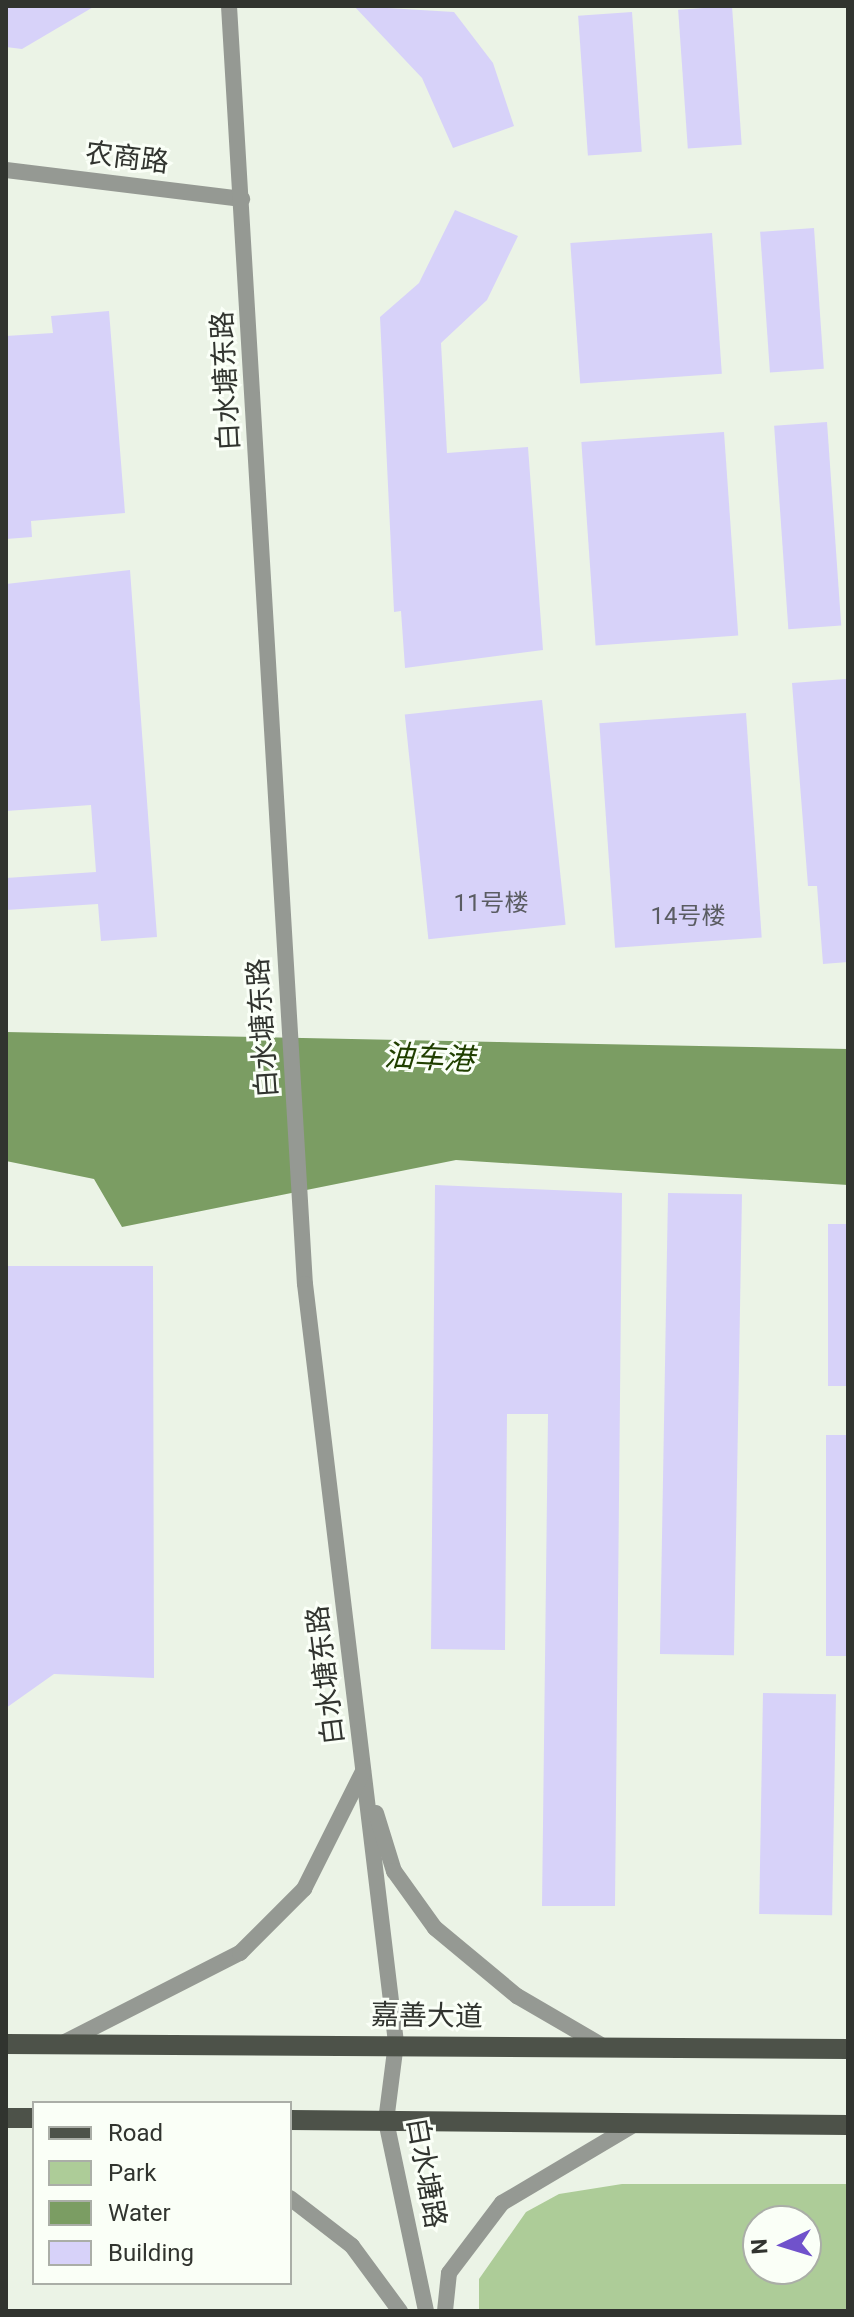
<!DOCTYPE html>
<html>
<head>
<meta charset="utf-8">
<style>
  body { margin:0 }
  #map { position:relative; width:854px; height:2317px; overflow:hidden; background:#ebf3e6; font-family:Roboto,"Noto Sans SC",sans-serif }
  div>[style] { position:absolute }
  .green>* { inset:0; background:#adcc98 }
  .water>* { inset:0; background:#7b9d63 }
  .building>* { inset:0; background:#d7d2f9; transform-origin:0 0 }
  .minor>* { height:16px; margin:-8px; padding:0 8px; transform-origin:8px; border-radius:8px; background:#959993 }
  .tertiary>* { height:16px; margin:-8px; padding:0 8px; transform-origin:8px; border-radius:8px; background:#959993 }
  .primary>* { height:20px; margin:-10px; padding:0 10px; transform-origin:10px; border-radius:10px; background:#4d5249 }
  span { translate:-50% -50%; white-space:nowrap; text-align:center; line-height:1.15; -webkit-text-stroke:6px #fafff7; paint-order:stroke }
  .number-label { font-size:24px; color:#5a5c62 }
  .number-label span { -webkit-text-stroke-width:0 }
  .street-label { font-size:28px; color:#31342f }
  .water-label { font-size:30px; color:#203f00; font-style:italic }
  .frame { position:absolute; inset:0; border:8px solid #31342f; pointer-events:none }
  .legend { position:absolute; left:32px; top:2101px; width:260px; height:184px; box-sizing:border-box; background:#fafff7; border:2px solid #aaaea7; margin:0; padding:10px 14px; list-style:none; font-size:24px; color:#31342f }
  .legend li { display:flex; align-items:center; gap:16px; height:40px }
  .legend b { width:40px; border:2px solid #aaaea7 }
  .north { position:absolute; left:742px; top:2205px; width:80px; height:80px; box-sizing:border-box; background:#fafff7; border:2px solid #aaaea7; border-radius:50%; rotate:266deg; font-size:22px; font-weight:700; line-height:32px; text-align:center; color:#31342f }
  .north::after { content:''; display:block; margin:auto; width:28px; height:36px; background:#7052cb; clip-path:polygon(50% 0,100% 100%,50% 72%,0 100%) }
</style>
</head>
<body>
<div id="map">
  <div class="green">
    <i style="clip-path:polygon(evenodd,622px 2184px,848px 2184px,848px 2311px,479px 2311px,479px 2279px,526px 2212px,559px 2194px,622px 2184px,758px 2221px,806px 2221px,806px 2269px,758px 2269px,758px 2221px)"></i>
  </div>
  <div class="water">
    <i style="clip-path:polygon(6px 1032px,848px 1049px,848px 1185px,456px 1160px,122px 1227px,94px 1179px,6px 1161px)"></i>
  </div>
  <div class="building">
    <i style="clip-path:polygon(6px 6px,95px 6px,22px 49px,6px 47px)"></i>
    <i style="clip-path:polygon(354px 6px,454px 12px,493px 63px,514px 126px,453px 148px,422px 78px)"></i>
    <i style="left:732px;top:6px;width:139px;height:54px;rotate:86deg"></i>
    <i style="left:632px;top:12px;width:140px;height:54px;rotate:86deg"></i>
    <i style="clip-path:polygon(455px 210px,518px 236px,487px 300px,441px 343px,447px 453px,528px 447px,543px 650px,405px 668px,401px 611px,394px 612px,380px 317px,419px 283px)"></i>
    <i style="left:814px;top:228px;width:141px;height:54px;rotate:86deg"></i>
    <i style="left:712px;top:233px;width:141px;height:142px;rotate:86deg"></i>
    <i style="clip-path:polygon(109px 311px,125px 513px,31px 521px,32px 537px,6px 539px,6px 336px,53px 333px,51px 316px)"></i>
    <i style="left:827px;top:422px;width:204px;height:53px;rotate:86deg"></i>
    <i style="left:724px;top:432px;width:204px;height:143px;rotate:86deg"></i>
    <i style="clip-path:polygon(130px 570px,157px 937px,101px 941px,98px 904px,6px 910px,6px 878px,96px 872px,91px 805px,6px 811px,6px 584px)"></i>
    <i style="clip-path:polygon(846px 679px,848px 962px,823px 964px,817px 886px,808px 886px,792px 683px)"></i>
    <i style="left:542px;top:700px;width:226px;height:138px;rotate:84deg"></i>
    <i style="left:746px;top:713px;width:225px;height:147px;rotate:86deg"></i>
    <i style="clip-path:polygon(435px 1185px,622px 1193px,615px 1906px,542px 1906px,548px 1414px,507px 1414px,505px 1650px,431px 1649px)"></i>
    <i style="left:668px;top:1193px;width:74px;height:461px;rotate:1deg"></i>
    <i style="left:828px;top:1224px;width:20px;height:162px"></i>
    <i style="clip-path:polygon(6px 1266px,153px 1266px,154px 1678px,54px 1674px,6px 1708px)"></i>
    <i style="left:826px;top:1435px;width:22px;height:221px"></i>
    <i style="left:763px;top:1693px;width:73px;height:221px;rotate:1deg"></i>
  </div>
  <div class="minor">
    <i style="left:6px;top:170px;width:238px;rotate:7deg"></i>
  </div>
  <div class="tertiary">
    <i style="left:229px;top:6px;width:1280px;rotate:86.6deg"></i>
    <i style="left:305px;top:1284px;width:764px;rotate:83.16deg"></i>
    <i style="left:396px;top:2043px;width:79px;rotate:97.3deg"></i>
    <i style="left:386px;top:2121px;width:194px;rotate:78.1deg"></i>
    <i style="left:376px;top:1813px;width:61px;rotate:72.8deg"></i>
    <i style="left:394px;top:1871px;width:70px;rotate:54.3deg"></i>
    <i style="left:435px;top:1928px;width:107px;rotate:39.7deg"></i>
    <i style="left:517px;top:1996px;width:99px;rotate:30.2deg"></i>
    <i style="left:63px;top:2043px;width:199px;rotate:-27deg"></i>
    <i style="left:240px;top:1953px;width:91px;rotate:-45deg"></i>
    <i style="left:304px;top:1889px;width:132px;rotate:-63.4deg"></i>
    <i style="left:290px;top:2198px;width:78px;rotate:37.7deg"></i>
    <i style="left:352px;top:2246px;width:81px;rotate:53.6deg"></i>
    <i style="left:445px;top:2311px;width:38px;rotate:-84deg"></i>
    <i style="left:449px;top:2273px;width:88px;rotate:-52.9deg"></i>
    <i style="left:502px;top:2203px;width:157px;rotate:-30.7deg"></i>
  </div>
  <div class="primary">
    <i style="left:6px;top:2044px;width:842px;rotate:0.34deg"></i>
    <i style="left:6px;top:2118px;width:28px"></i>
    <i style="left:290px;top:2120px;width:558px;rotate:0.51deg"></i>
  </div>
  <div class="number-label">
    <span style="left:491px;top:904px">11号楼</span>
    <span style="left:688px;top:917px">14号楼</span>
  </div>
  <div class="street-label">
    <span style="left:127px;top:158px;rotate:7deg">农商路</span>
    <span style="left:226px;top:381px;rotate:-93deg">白水塘东路</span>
    <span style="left:263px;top:1028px;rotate:-94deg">白水塘东路</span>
    <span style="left:326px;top:1675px;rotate:-97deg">白水塘东路</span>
    <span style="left:427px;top:2016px;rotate:1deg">嘉善大道</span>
    <span style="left:426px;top:2173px;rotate:80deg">白水塘路</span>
  </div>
  <div class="water-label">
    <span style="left:429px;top:1058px;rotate:3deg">油车港</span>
  </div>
  <div class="frame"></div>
  <ul class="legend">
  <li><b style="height:10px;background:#4d5249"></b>Road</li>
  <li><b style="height:22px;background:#adcc98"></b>Park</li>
  <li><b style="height:22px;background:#7b9d63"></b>Water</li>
  <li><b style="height:22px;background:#d7d2f9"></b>Building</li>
  </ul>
  <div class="north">N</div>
</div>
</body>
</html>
